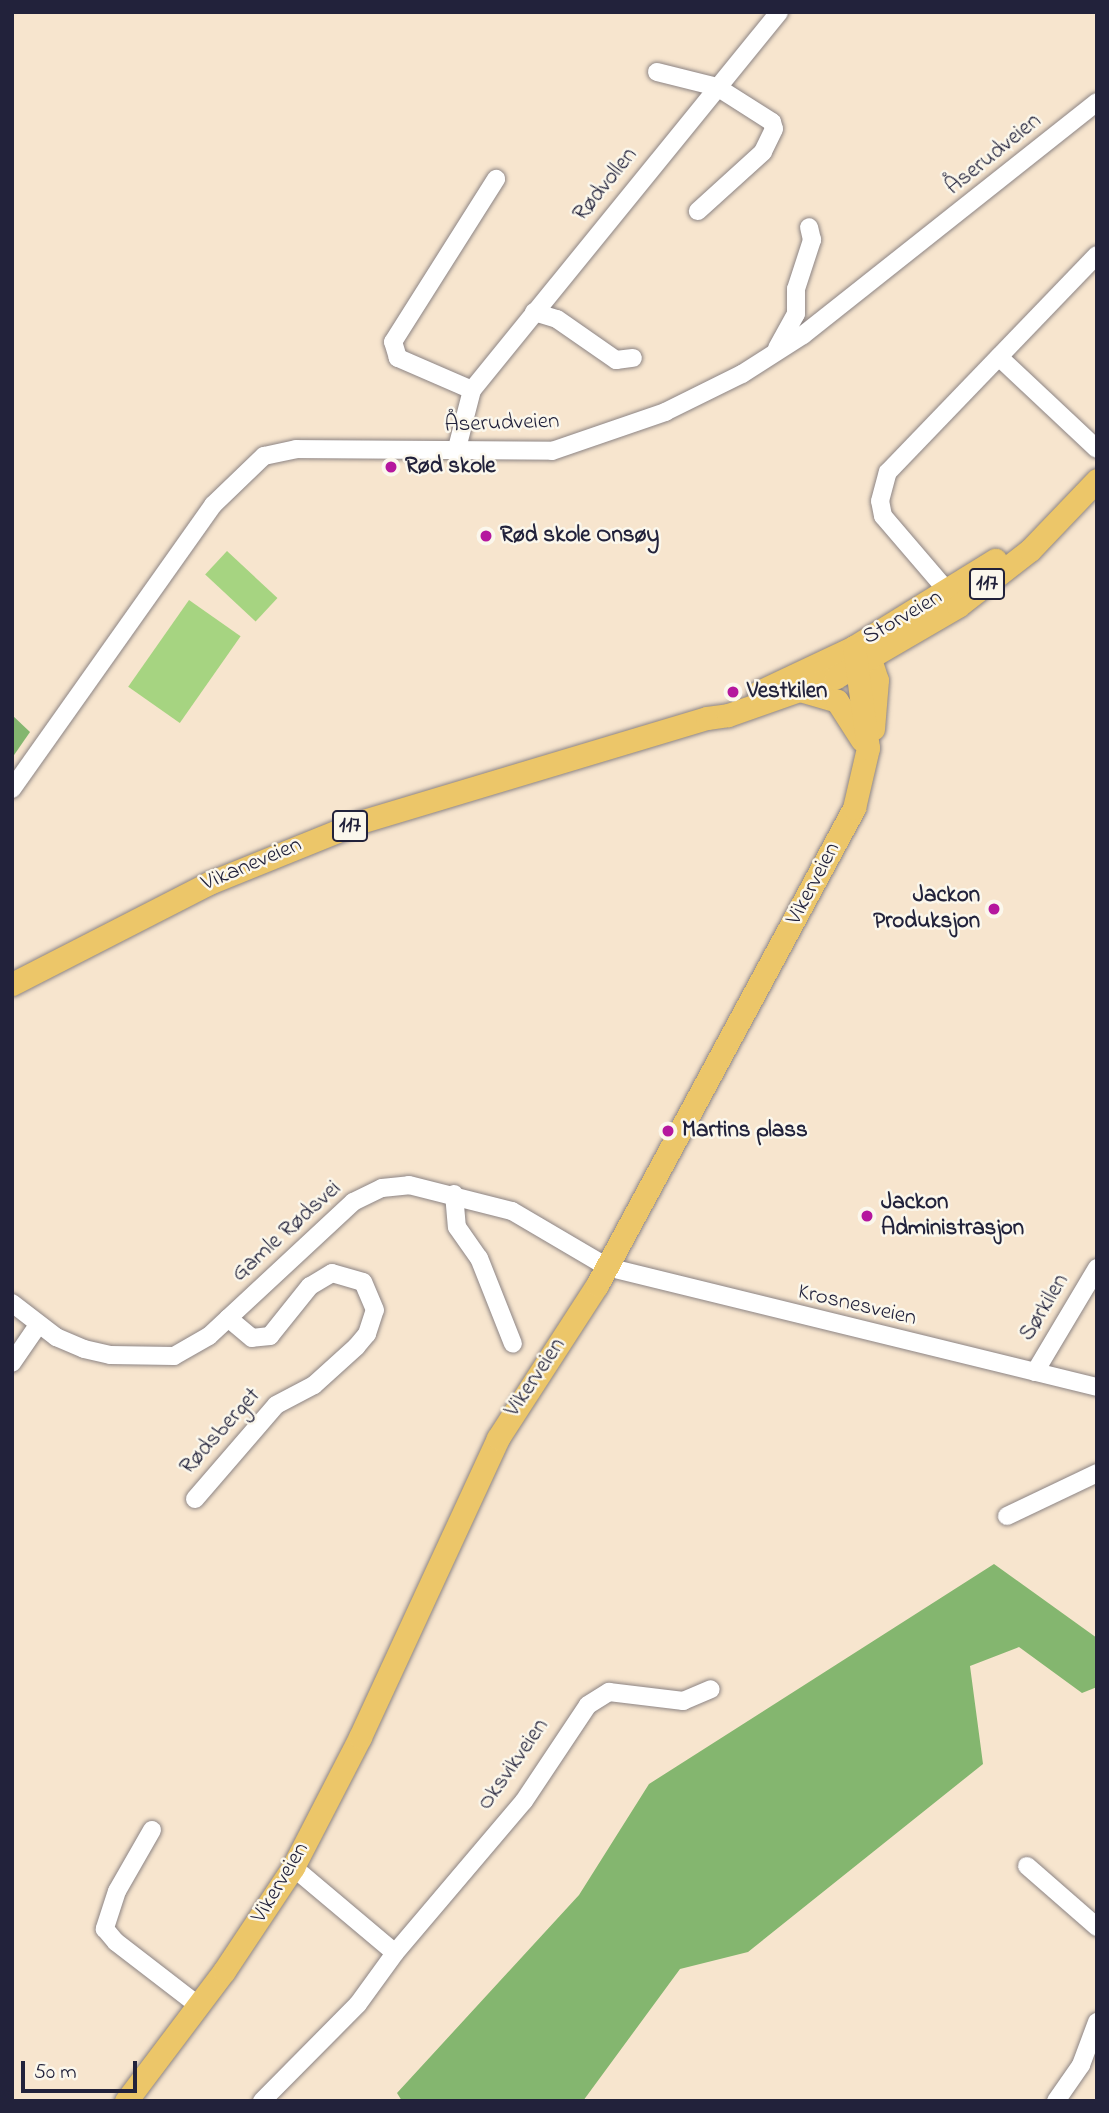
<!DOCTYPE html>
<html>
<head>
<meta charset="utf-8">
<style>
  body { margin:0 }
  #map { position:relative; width:1109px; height:2113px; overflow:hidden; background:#f7e5ce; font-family:"Indie Flower",sans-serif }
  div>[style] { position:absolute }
  .green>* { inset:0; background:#a6d481; transform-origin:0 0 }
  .forest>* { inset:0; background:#84b66f }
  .roads { filter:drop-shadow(0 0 2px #8c8484) drop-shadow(0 0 2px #8c8484) }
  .minor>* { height:18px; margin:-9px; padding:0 9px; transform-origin:9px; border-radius:9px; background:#fff }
  .major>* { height:23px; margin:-11.5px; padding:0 11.5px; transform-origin:11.5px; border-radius:11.5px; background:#ecc669 }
  .dots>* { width:19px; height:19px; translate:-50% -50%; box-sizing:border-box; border:4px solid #fbf7ec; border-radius:50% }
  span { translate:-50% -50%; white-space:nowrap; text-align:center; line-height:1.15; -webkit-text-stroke:5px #fbf7ec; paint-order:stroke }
  .shield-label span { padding:2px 5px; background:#fbf7ec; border:2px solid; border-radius:5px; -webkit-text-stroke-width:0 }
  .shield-label { font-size:21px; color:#22223b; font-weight:700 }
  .street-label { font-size:23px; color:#22223b }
  .poi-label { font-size:23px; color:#22223b; font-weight:700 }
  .left { translate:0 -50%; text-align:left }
  .right { translate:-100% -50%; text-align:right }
  .frame { position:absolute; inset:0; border:14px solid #22223b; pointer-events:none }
  .scale { position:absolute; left:21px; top:2061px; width:116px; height:32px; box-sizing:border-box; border:4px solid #22223b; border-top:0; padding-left:9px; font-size:21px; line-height:24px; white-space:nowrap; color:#22223b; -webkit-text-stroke:5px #fbf7ec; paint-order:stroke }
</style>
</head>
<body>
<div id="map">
  <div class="green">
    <i style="left:227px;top:551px;width:69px;height:32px;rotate:43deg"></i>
    <i style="left:189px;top:600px;width:63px;height:106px;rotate:35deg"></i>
  </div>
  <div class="forest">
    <i style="clip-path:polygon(12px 715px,30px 732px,12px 758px)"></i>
    <i style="clip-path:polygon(994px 1564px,1097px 1638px,1097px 1687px,1082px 1693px,1019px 1647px,970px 1666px,983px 1764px,748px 1952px,680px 1969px,583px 2101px,402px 2101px,397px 2093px,579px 1895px,649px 1784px)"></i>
  </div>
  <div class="roads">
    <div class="minor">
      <i style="left:657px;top:72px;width:62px;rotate:14deg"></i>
      <i style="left:717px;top:87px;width:65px;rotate:32.5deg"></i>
      <i style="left:772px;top:122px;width:7px;rotate:74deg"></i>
      <i style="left:774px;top:129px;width:25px;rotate:116deg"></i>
      <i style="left:763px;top:152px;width:88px;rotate:137.8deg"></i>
      <i style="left:534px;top:312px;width:24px;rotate:17deg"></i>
      <i style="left:557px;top:319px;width:72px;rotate:34.8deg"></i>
      <i style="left:616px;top:360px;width:17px;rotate:-7deg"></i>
      <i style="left:777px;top:348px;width:39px;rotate:-61deg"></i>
      <i style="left:796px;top:314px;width:25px;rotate:-90deg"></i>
      <i style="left:796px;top:289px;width:52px;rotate:-71.9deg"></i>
      <i style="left:812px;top:240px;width:13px;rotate:-103deg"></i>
      <i style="left:999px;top:357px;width:134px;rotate:43.2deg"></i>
      <i style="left:472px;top:390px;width:81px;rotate:-156.6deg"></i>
      <i style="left:398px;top:358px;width:17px;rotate:-107deg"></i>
      <i style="left:393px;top:342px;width:193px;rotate:-57.7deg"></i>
      <i style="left:456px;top:452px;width:64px;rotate:-75.5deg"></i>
      <i style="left:472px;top:390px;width:487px;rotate:-50.9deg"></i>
      <i style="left:943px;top:586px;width:92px;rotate:-130.6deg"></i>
      <i style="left:883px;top:516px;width:15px;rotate:-101deg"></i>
      <i style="left:880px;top:501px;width:30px;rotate:-75deg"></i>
      <i style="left:888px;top:472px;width:301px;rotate:-46.1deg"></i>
      <i style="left:12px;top:789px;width:348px;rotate:-54.7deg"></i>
      <i style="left:213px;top:505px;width:71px;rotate:-43.9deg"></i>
      <i style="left:264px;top:456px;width:33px;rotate:-12deg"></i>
      <i style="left:296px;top:449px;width:256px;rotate:0.4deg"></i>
      <i style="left:552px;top:451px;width:120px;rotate:-19deg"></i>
      <i style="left:665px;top:412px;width:86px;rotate:-26.3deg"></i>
      <i style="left:742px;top:374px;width:72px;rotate:-32.6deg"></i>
      <i style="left:803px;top:335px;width:375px;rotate:-38.4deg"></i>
      <i style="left:454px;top:1194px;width:33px;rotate:85deg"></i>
      <i style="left:457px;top:1227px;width:38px;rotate:55deg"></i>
      <i style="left:479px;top:1258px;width:92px;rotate:68.4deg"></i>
      <i style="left:12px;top:1303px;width:56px;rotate:37.7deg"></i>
      <i style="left:56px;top:1337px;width:30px;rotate:23deg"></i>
      <i style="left:84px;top:1349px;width:27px;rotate:13deg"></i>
      <i style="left:110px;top:1355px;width:64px;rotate:0.9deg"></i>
      <i style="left:174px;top:1356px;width:40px;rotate:-29.7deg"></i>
      <i style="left:209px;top:1336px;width:197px;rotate:-42.9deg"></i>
      <i style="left:353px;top:1202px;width:32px;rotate:-26deg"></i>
      <i style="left:382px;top:1188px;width:27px;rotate:-6deg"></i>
      <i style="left:409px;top:1185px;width:106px;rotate:14.2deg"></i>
      <i style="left:512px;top:1211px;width:110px;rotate:30.5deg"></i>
      <i style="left:607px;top:1267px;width:504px;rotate:13.76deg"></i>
      <i style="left:12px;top:1363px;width:46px;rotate:-55.6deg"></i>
      <i style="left:1035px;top:1372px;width:121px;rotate:-59.2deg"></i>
      <i style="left:195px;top:1499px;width:124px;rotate:-49.2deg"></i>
      <i style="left:276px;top:1405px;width:43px;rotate:-27.8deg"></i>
      <i style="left:314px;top:1385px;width:57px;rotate:-42.1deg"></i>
      <i style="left:356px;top:1347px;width:17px;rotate:-50deg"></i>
      <i style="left:367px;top:1334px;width:25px;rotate:-72deg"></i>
      <i style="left:375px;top:1310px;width:30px;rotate:-113deg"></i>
      <i style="left:363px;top:1282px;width:32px;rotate:-164deg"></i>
      <i style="left:332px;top:1273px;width:26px;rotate:149deg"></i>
      <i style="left:310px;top:1286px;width:64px;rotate:128.7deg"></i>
      <i style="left:270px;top:1336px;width:18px;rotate:174deg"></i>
      <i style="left:252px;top:1338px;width:31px;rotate:-140deg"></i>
      <i style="left:1007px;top:1516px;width:100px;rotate:-25.5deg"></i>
      <i style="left:152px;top:1830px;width:70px;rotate:119.8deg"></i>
      <i style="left:117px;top:1891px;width:40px;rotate:108deg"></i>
      <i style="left:105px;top:1929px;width:17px;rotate:50deg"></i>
      <i style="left:116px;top:1942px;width:105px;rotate:37.6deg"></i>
      <i style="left:1027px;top:1866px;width:93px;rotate:41.1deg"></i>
      <i style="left:293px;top:1867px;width:133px;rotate:40.1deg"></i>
      <i style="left:395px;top:1953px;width:199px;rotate:-49.7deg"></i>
      <i style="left:524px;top:1801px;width:115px;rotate:-56.3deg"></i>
      <i style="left:588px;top:1705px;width:25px;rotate:-32deg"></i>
      <i style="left:609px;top:1692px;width:75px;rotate:6.9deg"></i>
      <i style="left:683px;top:1701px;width:30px;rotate:-23deg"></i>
      <i style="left:262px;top:2101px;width:136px;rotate:-45.3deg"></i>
      <i style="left:358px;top:2004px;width:63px;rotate:-54deg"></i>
      <i style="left:1056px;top:2101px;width:44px;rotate:-55.2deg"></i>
      <i style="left:1081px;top:2065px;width:46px;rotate:-69.6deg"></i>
    </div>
    <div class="major">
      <i style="left:860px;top:651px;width:13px;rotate:39deg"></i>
      <i style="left:870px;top:659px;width:22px;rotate:72deg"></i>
      <i style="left:877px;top:680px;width:49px;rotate:94.7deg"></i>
      <i style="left:803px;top:691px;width:35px;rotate:16deg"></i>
      <i style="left:837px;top:701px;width:46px;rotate:57.3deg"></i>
      <i style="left:759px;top:692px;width:105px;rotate:-25.3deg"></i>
      <i style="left:854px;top:647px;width:166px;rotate:-31.7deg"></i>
      <i style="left:12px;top:984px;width:221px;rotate:-27.1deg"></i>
      <i style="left:209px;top:883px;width:163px;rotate:-22deg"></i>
      <i style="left:360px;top:822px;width:362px;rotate:-16.7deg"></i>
      <i style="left:707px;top:718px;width:21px;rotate:-8deg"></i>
      <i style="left:728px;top:715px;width:114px;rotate:-19.4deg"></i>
      <i style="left:836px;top:677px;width:141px;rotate:-30.2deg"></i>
      <i style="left:958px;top:606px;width:91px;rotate:-37.9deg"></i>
      <i style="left:1030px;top:550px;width:97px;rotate:-46.3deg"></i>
      <i style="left:126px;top:2101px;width:163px;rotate:-53deg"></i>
      <i style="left:224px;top:1971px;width:125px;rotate:-56.4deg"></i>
      <i style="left:293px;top:1867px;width:146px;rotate:-62.7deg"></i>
      <i style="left:360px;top:1737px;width:329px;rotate:-65.2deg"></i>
      <i style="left:498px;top:1438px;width:182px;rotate:-57.1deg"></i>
      <i style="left:597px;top:1285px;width:542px;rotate:-61.68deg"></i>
      <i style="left:854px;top:808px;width:62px;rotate:-76.9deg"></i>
      <i style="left:868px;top:748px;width:102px;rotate:-97.9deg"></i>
    </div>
  </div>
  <div class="dots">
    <i style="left:391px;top:467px;background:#b5179e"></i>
    <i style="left:486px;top:536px;background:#b5179e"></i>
    <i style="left:733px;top:692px;background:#b5179e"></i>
    <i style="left:994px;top:909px;background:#b5179e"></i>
    <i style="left:668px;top:1131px;background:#b5179e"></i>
    <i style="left:867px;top:1216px;background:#b5179e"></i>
  </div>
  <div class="shield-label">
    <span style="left:987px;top:584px">117</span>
    <span style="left:350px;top:826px">117</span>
  </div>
  <div class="street-label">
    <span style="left:994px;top:155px;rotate:-39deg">Åserudveien</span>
    <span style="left:606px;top:185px;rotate:-51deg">Rødvollen</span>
    <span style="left:502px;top:424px;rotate:-2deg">Åserudveien</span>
    <span style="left:903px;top:618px;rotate:-30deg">Storveien</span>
    <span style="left:252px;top:865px;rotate:-23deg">Vikaneveien</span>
    <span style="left:814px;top:884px;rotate:-62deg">Vikerveien</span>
    <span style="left:287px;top:1232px;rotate:-42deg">Gamle Rødsvei</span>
    <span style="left:857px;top:1306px;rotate:13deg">Krosnesveien</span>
    <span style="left:1045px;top:1308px;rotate:-59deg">Sørkilen</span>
    <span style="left:536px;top:1378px;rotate:-56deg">Vikerveien</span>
    <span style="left:221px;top:1432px;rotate:-48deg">Rødsberget</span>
    <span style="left:514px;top:1765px;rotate:-55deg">Oksvikveien</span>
    <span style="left:281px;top:1883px;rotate:-59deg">Vikerveien</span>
  </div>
  <div class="poi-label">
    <span class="left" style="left:405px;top:467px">Rød skole</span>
    <span class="left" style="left:500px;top:536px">Rød skole Onsøy</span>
    <span class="left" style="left:747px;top:692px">Vestkilen</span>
    <span class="right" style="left:980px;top:909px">Jackon<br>Produksjon</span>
    <span class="left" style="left:682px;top:1131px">Martins plass</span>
    <span class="left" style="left:881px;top:1216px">Jackon<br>Administrasjon</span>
  </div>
  <div class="frame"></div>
  <div class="scale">50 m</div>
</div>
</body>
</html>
